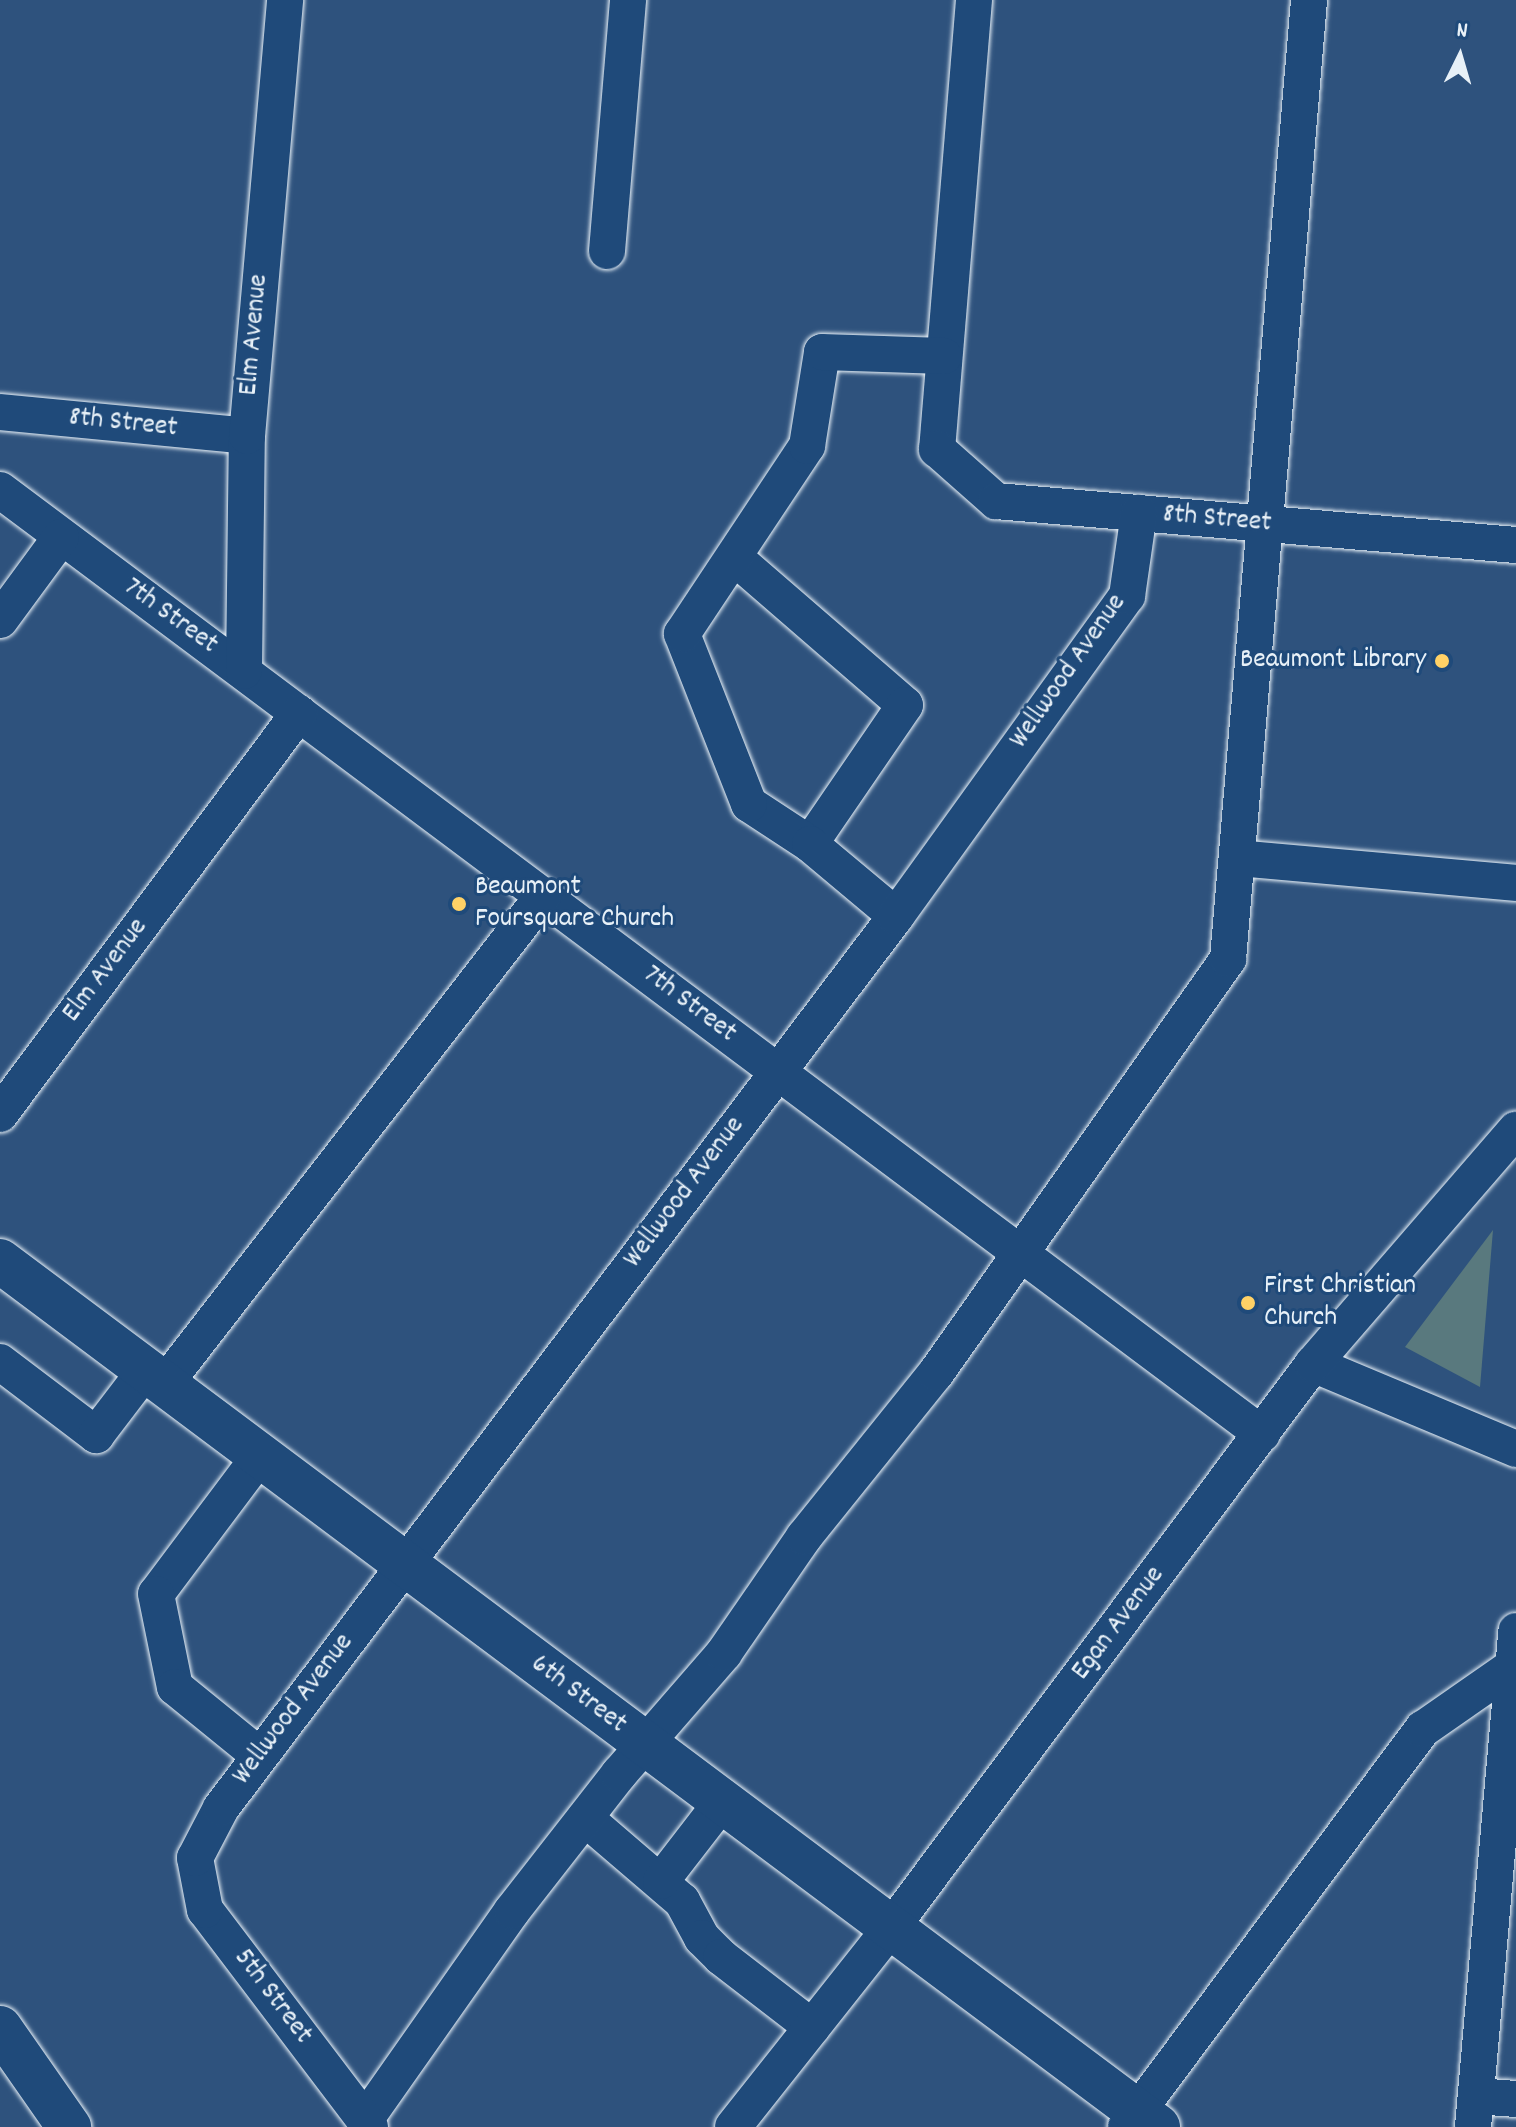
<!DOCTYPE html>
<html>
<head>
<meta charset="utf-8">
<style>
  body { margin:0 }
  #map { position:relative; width:1516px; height:2127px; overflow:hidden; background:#2e527d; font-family:Dekko,sans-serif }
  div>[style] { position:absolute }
  .green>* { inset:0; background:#59797e }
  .roads { filter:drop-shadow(0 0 2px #e8f1f8) drop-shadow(0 0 2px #e8f1f8) }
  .minor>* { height:36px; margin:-18px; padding:0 18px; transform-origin:18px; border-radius:18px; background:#1f4a7a }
  .major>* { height:44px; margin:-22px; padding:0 22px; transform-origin:22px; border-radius:22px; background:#1f4a7a }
  .highway>* { height:44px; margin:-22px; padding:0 22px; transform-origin:22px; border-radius:22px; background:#1f4a7a }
  .dots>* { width:22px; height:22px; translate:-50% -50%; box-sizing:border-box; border:4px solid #1f4a7a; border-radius:50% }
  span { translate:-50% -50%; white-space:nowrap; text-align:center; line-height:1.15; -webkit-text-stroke:6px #1f4a7a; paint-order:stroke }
  .street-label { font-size:28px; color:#e8f1f8 }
  .poi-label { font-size:28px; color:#e8f1f8 }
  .right { translate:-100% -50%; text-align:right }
  .left { translate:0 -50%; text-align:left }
  .north { position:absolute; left:1420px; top:16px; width:80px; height:80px; -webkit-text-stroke:6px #1f4a7a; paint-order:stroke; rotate:5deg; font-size:22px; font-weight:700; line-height:32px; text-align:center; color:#e8f1f8 }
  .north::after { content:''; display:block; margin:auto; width:28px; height:36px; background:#e8f1f8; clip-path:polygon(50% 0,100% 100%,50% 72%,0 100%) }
</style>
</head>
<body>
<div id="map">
  <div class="green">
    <i style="clip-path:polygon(1493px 1230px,1480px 1387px,1405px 1347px)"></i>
  </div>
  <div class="roads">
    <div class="minor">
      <i style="left:974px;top:0;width:451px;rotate:94.7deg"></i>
      <i style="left:937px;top:449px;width:79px;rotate:41.4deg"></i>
      <i style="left:996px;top:501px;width:522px;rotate:4.84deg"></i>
      <i style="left:607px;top:251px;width:252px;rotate:-85.2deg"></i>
      <i style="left:0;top:412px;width:248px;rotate:5.5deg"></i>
      <i style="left:0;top:490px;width:1576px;rotate:36.8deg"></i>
      <i style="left:734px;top:557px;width:226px;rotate:40.9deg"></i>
      <i style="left:905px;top:705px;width:168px;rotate:124.4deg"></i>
      <i style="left:810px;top:844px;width:73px;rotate:-146.7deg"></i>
      <i style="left:749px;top:804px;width:183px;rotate:-111.5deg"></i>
      <i style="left:682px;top:634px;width:226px;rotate:-56.4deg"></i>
      <i style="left:807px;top:446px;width:95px;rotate:-80.9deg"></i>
      <i style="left:822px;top:352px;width:122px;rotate:1.9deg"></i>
      <i style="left:0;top:620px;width:103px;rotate:-53.7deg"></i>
      <i style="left:244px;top:671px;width:235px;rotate:-89.3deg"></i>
      <i style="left:247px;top:436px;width:438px;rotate:-85deg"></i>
      <i style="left:810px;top:844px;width:112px;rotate:39.9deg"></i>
      <i style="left:1237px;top:858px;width:280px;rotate:5.1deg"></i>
      <i style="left:0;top:1114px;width:500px;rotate:-53.29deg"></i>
      <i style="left:0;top:1362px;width:121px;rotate:37.2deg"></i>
      <i style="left:96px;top:1435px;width:81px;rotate:-52.6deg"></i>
      <i style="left:1313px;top:1364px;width:220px;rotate:22.7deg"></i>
      <i style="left:164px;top:1385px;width:619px;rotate:-52.22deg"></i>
      <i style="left:259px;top:1457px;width:171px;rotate:126.9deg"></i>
      <i style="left:156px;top:1594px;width:95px;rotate:78.5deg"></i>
      <i style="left:175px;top:1687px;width:109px;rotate:39.1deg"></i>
      <i style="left:585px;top:1818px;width:128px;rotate:40.6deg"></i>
      <i style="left:682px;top:1901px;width:42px;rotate:61.6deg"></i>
      <i style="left:702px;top:1938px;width:27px;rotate:45deg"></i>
      <i style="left:721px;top:1957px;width:115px;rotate:37.6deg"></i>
      <i style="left:661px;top:1881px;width:100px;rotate:-52.3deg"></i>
      <i style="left:1476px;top:2096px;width:40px;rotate:4.3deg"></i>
      <i style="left:365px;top:2120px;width:256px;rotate:-54.9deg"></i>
      <i style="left:512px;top:1911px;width:174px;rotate:-52deg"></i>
      <i style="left:619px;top:1774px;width:160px;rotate:-49deg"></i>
      <i style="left:724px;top:1653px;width:141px;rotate:-55.4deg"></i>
      <i style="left:804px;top:1537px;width:211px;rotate:-51.2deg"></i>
      <i style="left:936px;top:1373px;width:507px;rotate:-54.8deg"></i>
      <i style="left:1228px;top:959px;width:962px;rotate:-85.17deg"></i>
      <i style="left:370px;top:2127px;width:273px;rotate:-127.2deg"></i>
      <i style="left:205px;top:1910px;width:53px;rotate:-100.9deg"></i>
      <i style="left:195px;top:1858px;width:56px;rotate:-62.5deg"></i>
      <i style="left:221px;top:1808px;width:1119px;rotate:-52.88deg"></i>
      <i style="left:896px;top:916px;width:395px;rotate:-54.2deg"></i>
      <i style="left:1127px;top:596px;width:84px;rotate:-81.8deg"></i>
      <i style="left:733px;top:2127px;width:254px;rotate:-51.6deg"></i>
      <i style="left:891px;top:1928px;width:704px;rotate:-53.2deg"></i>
      <i style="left:1313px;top:1364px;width:310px;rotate:-49.1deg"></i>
      <i style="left:1126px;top:2127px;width:497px;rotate:-53.3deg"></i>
      <i style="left:1423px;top:1729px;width:108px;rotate:-34.9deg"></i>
      <i style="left:1473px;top:2127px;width:498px;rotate:-85deg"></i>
    </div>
    <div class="major">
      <i style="left:0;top:1261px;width:1446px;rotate:36.79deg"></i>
    </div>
    <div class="highway">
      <i style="left:0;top:2028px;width:121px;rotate:55.1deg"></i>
    </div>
  </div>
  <div class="dots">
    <i style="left:1442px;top:661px;background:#ffd166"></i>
    <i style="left:459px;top:904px;background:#ffd166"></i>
    <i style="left:1248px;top:1303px;background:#ffd166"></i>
  </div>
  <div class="street-label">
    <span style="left:255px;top:335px;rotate:-85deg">Elm Avenue</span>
    <span style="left:123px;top:424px;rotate:6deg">8th Street</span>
    <span style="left:1217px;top:520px;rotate:5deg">8th Street</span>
    <span style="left:170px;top:617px;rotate:36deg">7th Street</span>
    <span style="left:1069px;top:672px;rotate:-55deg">Wellwood Avenue</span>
    <span style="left:106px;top:971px;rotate:-53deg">Elm Avenue</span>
    <span style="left:689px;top:1005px;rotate:37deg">7th Street</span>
    <span style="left:685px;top:1193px;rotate:-53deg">Wellwood Avenue</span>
    <span style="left:1119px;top:1624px;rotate:-53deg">Egan Avenue</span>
    <span style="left:578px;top:1695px;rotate:37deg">6th Street</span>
    <span style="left:294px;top:1710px;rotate:-53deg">Wellwood Avenue</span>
    <span style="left:272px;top:1997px;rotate:53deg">5th Street</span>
  </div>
  <div class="poi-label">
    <span class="right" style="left:1426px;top:661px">Beaumont Library</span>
    <span class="left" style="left:475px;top:904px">Beaumont<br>Foursquare Church</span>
    <span class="left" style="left:1264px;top:1303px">First Christian<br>Church</span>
  </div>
  <div class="north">N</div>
</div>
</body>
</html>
